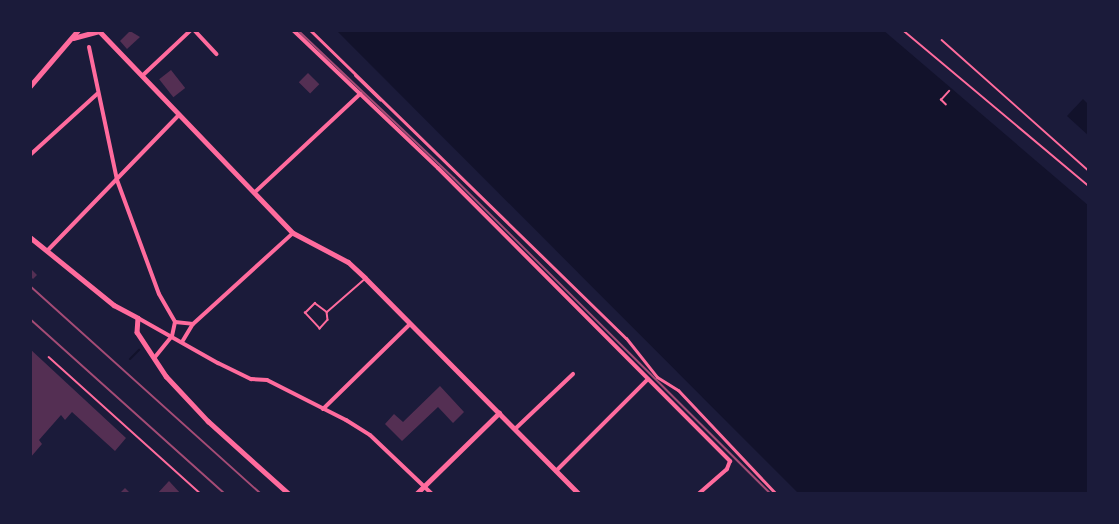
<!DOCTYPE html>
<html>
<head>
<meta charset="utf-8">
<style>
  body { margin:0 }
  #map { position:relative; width:1119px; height:524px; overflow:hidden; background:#1b1b3a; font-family:Jost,sans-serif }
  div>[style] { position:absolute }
  .water>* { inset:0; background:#12122b }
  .stream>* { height:2px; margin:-1px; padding:0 1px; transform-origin:1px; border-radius:1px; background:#12122b }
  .building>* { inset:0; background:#542f53; transform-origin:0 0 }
  .path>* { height:1.5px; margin:-0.75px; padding:0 0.75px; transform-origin:0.75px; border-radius:0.75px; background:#ff6b9d }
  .service>* { height:1.5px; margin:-0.75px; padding:0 0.75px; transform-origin:0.75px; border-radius:0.75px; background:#ff6b9d }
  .pedestrian>* { height:3px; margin:-1.5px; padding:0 1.5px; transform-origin:1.5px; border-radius:1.5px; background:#ff6b9d }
  .minor>* { height:4px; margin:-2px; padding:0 2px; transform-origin:2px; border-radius:2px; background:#ff6b9d }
  .tertiary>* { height:4.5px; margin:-2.25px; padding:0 2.25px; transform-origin:2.25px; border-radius:2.25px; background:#ff6b9d }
  .secondary>* { height:5px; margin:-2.5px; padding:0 2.5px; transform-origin:2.5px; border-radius:2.5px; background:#ff6b9d }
  .tram>* { height:1.5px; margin:-0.75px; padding:0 0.75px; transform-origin:0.75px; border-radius:0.75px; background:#a44b75 }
  .rail>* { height:2px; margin:-1px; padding:0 1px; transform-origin:1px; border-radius:1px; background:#a44b75 }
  span { translate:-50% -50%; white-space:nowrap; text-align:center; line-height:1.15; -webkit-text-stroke:6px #1b1b3a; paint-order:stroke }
  .frame { position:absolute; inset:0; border:32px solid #1b1b3a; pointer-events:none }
</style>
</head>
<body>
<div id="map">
  <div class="water">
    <i style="clip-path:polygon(336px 30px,883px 30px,1089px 206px,1089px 494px,799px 494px)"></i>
    <i style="clip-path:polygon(1083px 99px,1089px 105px,1089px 136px,1067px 116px)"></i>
  </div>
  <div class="stream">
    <i style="left:130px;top:359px;width:13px;rotate:-45deg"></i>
  </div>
  <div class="building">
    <i style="clip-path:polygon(130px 31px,140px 37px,127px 49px,120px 41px)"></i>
    <i style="left:171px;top:70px;width:23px;height:15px;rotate:52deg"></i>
    <i style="left:308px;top:73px;width:16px;height:13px;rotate:45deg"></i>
    <i style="clip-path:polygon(30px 268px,37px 275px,33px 279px,30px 276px)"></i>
    <i style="clip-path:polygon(30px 349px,126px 438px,115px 451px,72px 412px,65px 420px,61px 415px,39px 440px,42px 444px,30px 458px)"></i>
    <i style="clip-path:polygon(440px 386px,464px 412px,453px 423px,438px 407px,402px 441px,385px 424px,394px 414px,403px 422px)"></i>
    <i style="clip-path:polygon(169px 481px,181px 494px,157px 494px)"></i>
    <i style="clip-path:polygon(125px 488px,131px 494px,119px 494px)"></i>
  </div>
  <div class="path">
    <i style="left:903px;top:30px;width:243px;rotate:40deg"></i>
    <i style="left:946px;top:105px;width:7px;rotate:-135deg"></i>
    <i style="left:941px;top:100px;width:12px;rotate:-48deg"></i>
  </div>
  <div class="service">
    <i style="left:942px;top:40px;width:197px;rotate:41.7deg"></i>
    <i style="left:327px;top:312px;width:8px;rotate:83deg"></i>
    <i style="left:328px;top:320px;width:12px;rotate:132deg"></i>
    <i style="left:320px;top:329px;width:22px;rotate:-133deg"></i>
    <i style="left:305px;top:313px;width:14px;rotate:-45deg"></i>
    <i style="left:315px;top:303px;width:15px;rotate:37deg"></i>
    <i style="left:327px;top:312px;width:50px;rotate:-41deg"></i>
    <i style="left:49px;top:357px;width:205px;rotate:42deg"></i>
  </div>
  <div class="pedestrian">
    <i style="left:310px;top:30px;width:441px;rotate:44.3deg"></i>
    <i style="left:626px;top:338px;width:50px;rotate:51.5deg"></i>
    <i style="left:657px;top:377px;width:25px;rotate:32deg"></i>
    <i style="left:678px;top:390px;width:143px;rotate:46.7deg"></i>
    <i style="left:355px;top:75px;width:35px;rotate:44deg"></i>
  </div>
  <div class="minor">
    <i style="left:194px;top:30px;width:33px;rotate:47deg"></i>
    <i style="left:293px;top:30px;width:200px;rotate:43.6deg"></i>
    <i style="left:438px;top:168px;width:414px;rotate:45.1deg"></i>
    <i style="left:730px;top:461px;width:9px;rotate:111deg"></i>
    <i style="left:727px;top:469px;width:38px;rotate:139deg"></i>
    <i style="left:89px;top:47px;width:136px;rotate:78.1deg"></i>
    <i style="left:117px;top:180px;width:121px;rotate:69.8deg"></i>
    <i style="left:159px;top:294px;width:32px;rotate:60deg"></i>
    <i style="left:175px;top:322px;width:14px;rotate:102deg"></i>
    <i style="left:172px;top:336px;width:27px;rotate:129deg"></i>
    <i style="left:142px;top:76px;width:67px;rotate:-43.2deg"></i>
    <i style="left:30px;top:155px;width:91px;rotate:-42.3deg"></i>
    <i style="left:255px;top:192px;width:144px;rotate:-43deg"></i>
    <i style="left:48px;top:250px;width:188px;rotate:-45.9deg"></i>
    <i style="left:138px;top:318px;width:92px;rotate:29.4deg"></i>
    <i style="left:218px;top:363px;width:37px;rotate:26deg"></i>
    <i style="left:251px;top:379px;width:16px;rotate:4deg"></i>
    <i style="left:267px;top:380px;width:89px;rotate:26.9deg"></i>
    <i style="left:346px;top:420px;width:28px;rotate:32deg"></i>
    <i style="left:370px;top:435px;width:86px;rotate:43.6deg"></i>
    <i style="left:175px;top:322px;width:18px;rotate:6deg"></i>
    <i style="left:182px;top:342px;width:21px;rotate:-59deg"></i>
    <i style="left:193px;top:324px;width:135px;rotate:-42.3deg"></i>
    <i style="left:323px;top:409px;width:122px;rotate:-44.3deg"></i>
    <i style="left:515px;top:429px;width:80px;rotate:-43.5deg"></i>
    <i style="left:556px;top:471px;width:130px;rotate:-45deg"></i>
  </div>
  <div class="tertiary">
    <i style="left:30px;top:237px;width:108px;rotate:39deg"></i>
    <i style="left:114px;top:305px;width:27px;rotate:28deg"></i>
    <i style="left:138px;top:318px;width:14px;rotate:94deg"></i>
    <i style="left:137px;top:332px;width:53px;rotate:56.6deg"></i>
    <i style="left:166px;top:376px;width:62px;rotate:47deg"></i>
    <i style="left:208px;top:421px;width:109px;rotate:42deg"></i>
    <i style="left:416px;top:494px;width:116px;rotate:-44.3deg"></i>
  </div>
  <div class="secondary">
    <i style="left:98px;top:30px;width:281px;rotate:46.2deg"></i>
    <i style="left:293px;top:233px;width:62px;rotate:27.8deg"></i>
    <i style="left:348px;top:262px;width:23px;rotate:43deg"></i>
    <i style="left:365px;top:278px;width:304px;rotate:45.3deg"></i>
    <i style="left:73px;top:38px;width:27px;rotate:-15deg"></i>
    <i style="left:30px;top:86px;width:74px;rotate:-49.4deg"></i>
  </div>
  <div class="tram">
    <i style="left:298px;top:30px;width:215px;rotate:43.5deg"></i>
    <i style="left:454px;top:178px;width:448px;rotate:44.9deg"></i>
  </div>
  <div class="rail">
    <i style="left:30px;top:286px;width:311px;rotate:42deg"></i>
    <i style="left:30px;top:319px;width:262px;rotate:41.9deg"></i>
  </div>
  <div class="frame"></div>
</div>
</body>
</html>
